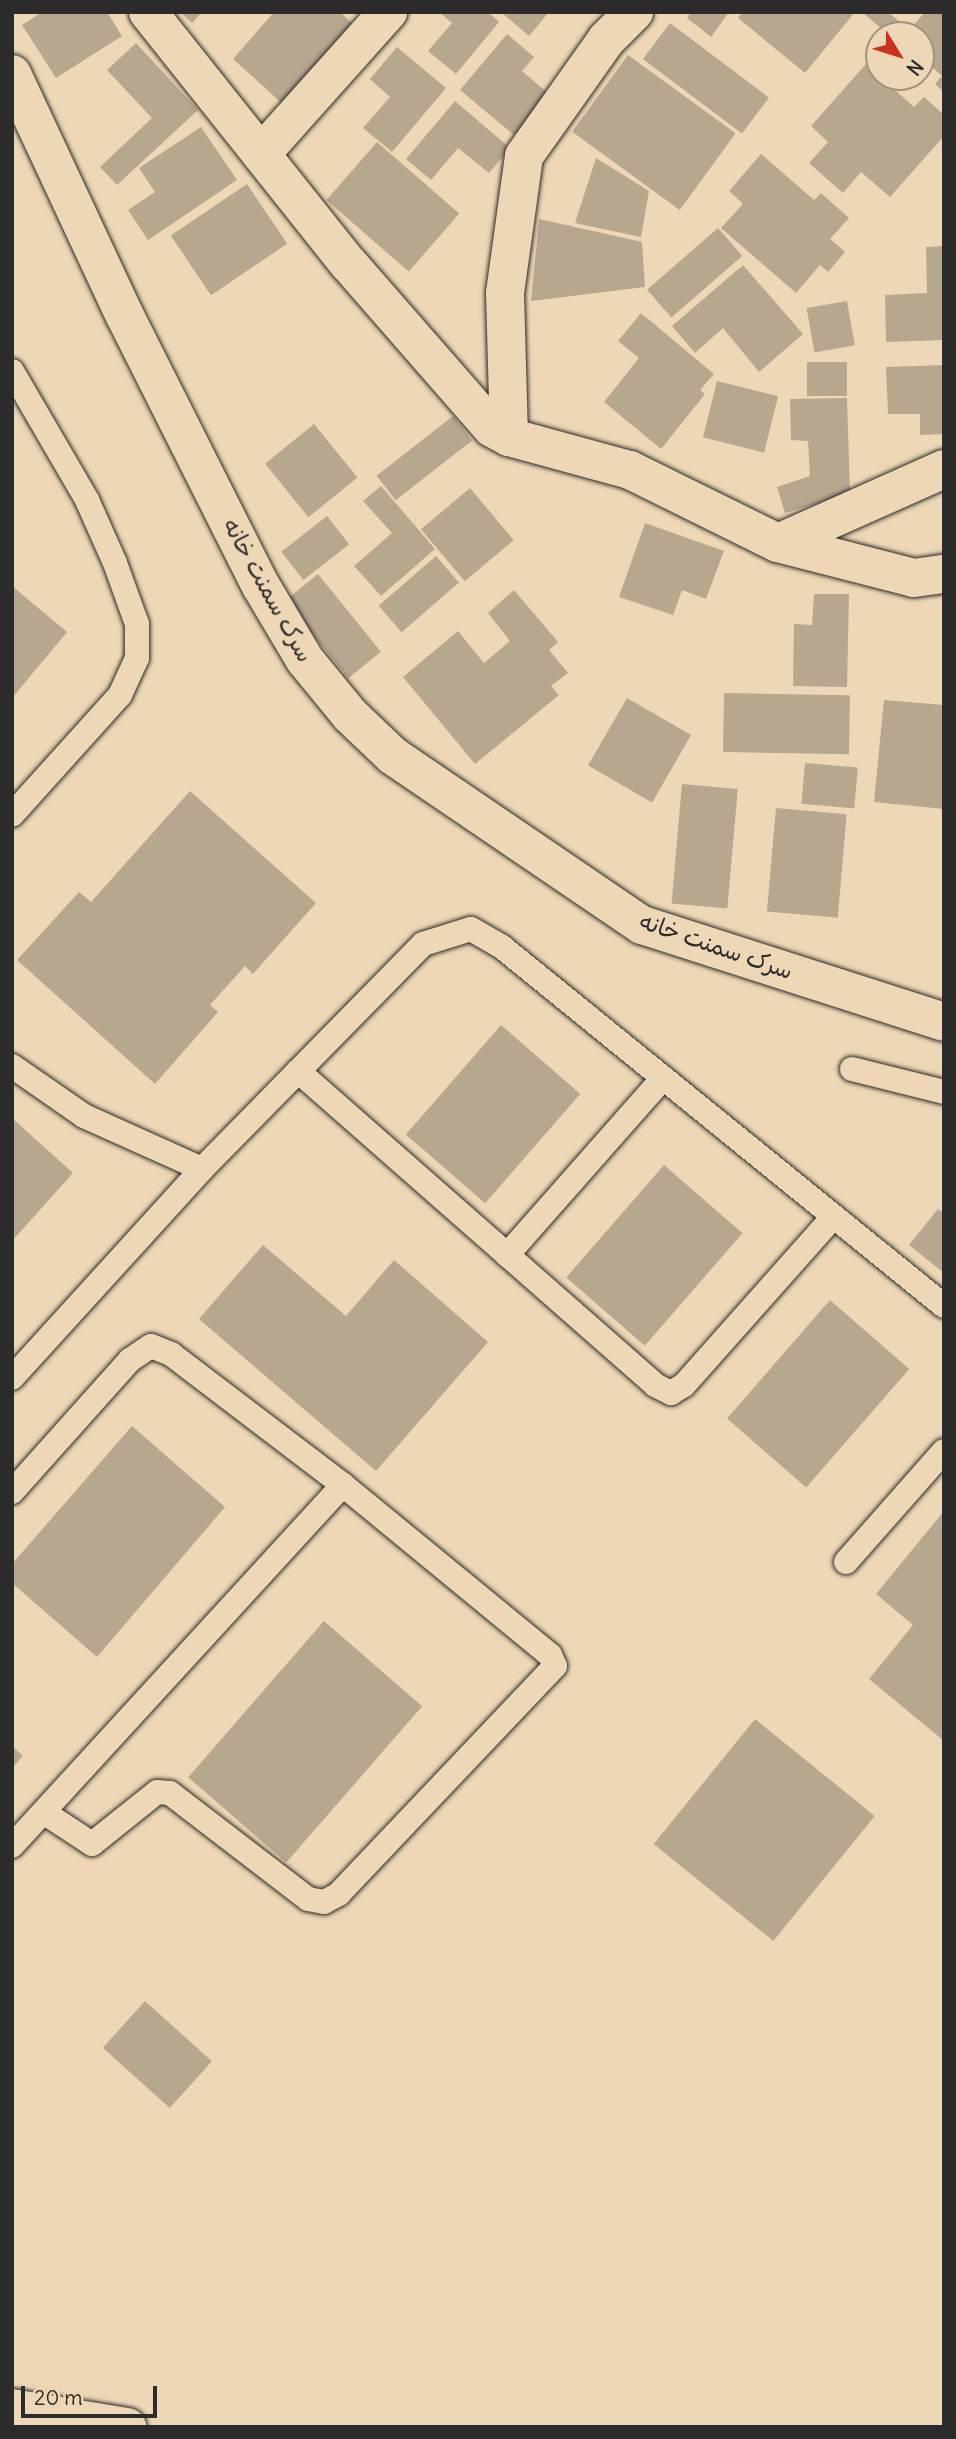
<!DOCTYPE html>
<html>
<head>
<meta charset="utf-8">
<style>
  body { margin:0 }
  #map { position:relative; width:956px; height:2439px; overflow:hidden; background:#eed7b6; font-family:Delius,"Playpen Sans Arabic",sans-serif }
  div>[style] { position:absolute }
  .building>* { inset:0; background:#b8a78f; transform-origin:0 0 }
  .roads { filter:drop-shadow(0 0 2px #2b2b2b) drop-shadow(0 0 2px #2b2b2b) }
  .service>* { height:24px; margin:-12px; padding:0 12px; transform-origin:12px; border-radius:12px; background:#eed7b6 }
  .minor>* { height:38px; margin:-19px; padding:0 19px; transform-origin:19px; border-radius:19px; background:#eed7b6 }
  .tertiary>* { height:38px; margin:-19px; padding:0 19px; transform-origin:19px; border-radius:19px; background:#eed7b6 }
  span { translate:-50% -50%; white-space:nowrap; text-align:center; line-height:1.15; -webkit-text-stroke:5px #eed7b6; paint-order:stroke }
  .street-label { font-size:23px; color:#2b2b2b }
  .frame { position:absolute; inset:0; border:14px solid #2b2b2b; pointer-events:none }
  .north { position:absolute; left:865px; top:21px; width:70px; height:70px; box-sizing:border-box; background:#eed7b6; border:2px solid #a0927e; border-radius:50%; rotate:128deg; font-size:19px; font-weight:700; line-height:28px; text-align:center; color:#2b2b2b }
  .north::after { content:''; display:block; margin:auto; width:24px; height:32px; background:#c8321e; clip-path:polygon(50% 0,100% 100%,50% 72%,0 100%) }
  .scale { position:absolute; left:21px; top:2386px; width:136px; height:32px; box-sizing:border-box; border:4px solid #2b2b2b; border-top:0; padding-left:9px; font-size:21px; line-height:24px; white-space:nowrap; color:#2b2b2b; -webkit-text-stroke:5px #eed7b6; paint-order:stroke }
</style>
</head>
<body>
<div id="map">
  <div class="building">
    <i style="clip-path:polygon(42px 12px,107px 12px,122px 36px,56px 78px,22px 25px)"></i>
    <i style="clip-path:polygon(180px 12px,202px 12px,192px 23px)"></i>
    <i style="clip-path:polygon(274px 12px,340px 12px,356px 27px,286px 107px,233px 59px)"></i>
    <i style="clip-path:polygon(439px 12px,488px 12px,499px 22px,456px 74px,428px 51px,452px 23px)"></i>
    <i style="clip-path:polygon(501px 12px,549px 12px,529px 36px)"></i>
    <i style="clip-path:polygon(691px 12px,729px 12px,711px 37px,687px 18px)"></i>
    <i style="clip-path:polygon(743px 12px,855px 12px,805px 73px,738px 18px)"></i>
    <i style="clip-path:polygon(862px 12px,888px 12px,902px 24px,889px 35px)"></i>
    <i style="clip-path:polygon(925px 12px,944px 12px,944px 92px,935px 84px,942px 76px,921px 57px,921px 35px,905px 35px)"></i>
    <i style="left:670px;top:23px;width:124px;height:45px;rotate:37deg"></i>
    <i style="clip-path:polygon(507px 34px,534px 57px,522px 71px,549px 94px,514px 135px,460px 90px)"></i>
    <i style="clip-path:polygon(136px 43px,198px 110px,117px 185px,100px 167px,152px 118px,107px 70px)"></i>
    <i style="clip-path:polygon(397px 47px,446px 88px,392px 152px,363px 128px,390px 97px,370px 79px)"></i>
    <i style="left:628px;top:55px;width:133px;height:95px;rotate:36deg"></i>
    <i style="clip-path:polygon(866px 64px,914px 107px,924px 97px,944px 115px,944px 136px,890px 197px,861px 172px,843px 193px,809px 163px,828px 142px,811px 126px)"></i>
    <i style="clip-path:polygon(455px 101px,510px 148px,489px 173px,458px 148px,431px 180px,406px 159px)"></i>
    <i style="clip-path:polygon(201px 127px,237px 180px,148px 240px,128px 210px,155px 192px,139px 168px)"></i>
    <i style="left:377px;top:142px;width:109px;height:77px;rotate:41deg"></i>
    <i style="clip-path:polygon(761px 154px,814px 200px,821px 193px,849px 218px,830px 239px,845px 252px,828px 272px,820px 265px,796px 293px,721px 228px,743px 204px,729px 191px)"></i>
    <i style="clip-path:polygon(596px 158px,649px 191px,641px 237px,575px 223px)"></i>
    <i style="left:247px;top:184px;width:72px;height:92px;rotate:56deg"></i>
    <i style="clip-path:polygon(539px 219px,642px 242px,645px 287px,531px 301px)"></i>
    <i style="left:718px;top:228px;width:37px;height:94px;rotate:49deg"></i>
    <i style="clip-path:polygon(944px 246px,944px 340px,886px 342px,885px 295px,927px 293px,926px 247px)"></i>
    <i style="clip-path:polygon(743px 265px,803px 334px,759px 372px,723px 328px,695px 353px,672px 326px)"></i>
    <i style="left:847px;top:301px;width:45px;height:41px;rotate:80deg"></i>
    <i style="clip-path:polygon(641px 313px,714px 374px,700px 390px,705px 394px,661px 449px,604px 402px,639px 358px,618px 341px)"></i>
    <i style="left:847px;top:362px;width:34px;height:40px;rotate:90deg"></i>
    <i style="clip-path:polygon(944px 365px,944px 434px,920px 435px,920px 414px,888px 414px,886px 367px)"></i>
    <i style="left:717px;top:381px;width:63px;height:58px;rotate:14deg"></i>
    <i style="clip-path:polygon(847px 398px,850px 494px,785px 513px,777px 487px,810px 476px,808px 441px,791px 440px,790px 399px)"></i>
    <i style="left:453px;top:416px;width:31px;height:97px;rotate:52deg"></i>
    <i style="left:314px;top:424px;width:69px;height:63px;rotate:51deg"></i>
    <i style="clip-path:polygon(381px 486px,435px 549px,381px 596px,354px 566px,392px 533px,363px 501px)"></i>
    <i style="left:470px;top:488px;width:68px;height:64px;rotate:50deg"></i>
    <i style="left:327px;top:516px;width:36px;height:58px;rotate:52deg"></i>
    <i style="clip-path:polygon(645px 523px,724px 551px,706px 599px,682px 590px,673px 615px,619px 597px)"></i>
    <i style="left:436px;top:556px;width:35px;height:76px;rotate:49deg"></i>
    <i style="left:318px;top:574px;width:100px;height:42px;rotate:51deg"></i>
    <i style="clip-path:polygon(12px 586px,67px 632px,12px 698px)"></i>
    <i style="clip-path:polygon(514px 590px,558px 642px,549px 650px,568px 673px,551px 686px,559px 695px,475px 764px,403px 677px,458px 631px,484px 663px,510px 641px,488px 613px)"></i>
    <i style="clip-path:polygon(814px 594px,849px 594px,847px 687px,793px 686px,794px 624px,812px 625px)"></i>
    <i style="left:724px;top:693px;width:126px;height:59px;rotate:1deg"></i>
    <i style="left:627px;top:698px;width:74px;height:78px;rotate:30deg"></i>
    <i style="clip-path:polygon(884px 700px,944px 705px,944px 809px,874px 802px)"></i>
    <i style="left:805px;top:763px;width:53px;height:41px;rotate:5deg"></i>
    <i style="left:682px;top:784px;width:56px;height:120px;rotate:5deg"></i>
    <i style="clip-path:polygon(190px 791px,316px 903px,253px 974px,245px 966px,210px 1005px,218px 1012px,155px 1084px,17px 960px,79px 892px,91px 902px)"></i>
    <i style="left:776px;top:808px;width:71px;height:104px;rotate:5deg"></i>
    <i style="left:501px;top:1025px;width:105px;height:145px;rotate:41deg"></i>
    <i style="clip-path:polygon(12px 1118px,73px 1173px,12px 1241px)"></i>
    <i style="left:664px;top:1165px;width:104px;height:149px;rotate:41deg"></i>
    <i style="clip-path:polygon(938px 1209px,944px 1213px,944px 1273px,909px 1245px)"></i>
    <i style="clip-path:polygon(263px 1245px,346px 1316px,394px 1260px,488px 1342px,376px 1471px,199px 1319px)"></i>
    <i style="left:830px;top:1300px;width:105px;height:157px;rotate:41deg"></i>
    <i style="clip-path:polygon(132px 1426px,225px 1507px,97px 1657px,12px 1583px,12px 1564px)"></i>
    <i style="clip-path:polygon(944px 1511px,944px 1741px,869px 1679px,913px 1625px,876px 1594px)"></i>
    <i style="left:324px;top:1621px;width:130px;height:207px;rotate:41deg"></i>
    <i style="left:755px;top:1719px;width:154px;height:161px;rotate:39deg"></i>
    <i style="clip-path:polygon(12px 1746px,23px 1756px,12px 1768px)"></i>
    <i style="left:145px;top:2001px;width:90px;height:63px;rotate:42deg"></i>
  </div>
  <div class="roads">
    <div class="service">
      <i style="left:12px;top:371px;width:149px;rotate:59.8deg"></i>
      <i style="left:87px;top:500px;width:69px;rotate:66deg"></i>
      <i style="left:115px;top:563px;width:65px;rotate:70.2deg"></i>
      <i style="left:137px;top:624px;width:34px;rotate:90deg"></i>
      <i style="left:137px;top:658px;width:41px;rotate:114.7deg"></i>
      <i style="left:120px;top:695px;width:161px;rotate:132deg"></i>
      <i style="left:12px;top:1066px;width:88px;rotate:34.8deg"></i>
      <i style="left:84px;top:1116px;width:129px;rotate:24.2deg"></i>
      <i style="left:852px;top:1069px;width:95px;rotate:14deg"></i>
      <i style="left:298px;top:1071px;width:475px;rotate:41.3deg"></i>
      <i style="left:655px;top:1385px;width:18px;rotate:27deg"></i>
      <i style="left:671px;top:1393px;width:15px;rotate:-32deg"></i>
      <i style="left:684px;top:1385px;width:225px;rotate:-48.4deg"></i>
      <i style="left:507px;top:1255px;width:236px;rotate:-48.6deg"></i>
      <i style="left:12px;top:1378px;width:282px;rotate:-47.7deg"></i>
      <i style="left:202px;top:1169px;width:315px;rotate:-45.5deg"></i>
      <i style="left:423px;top:944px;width:50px;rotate:-17.4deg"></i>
      <i style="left:471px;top:929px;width:36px;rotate:30deg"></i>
      <i style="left:502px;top:947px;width:569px;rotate:39.08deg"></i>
      <i style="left:12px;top:1492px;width:177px;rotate:-48.2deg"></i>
      <i style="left:130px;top:1360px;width:25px;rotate:-34deg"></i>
      <i style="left:151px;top:1346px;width:22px;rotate:22deg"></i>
      <i style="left:171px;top:1354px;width:216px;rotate:37.3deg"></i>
      <i style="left:343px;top:1485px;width:268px;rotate:39.4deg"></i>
      <i style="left:550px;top:1655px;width:12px;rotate:66deg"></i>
      <i style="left:555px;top:1666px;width:314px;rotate:133.5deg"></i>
      <i style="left:339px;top:1894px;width:17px;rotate:152deg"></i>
      <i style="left:324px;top:1902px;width:16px;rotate:-169deg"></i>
      <i style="left:308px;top:1899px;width:174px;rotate:-142.5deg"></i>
      <i style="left:170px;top:1793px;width:13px;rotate:-176deg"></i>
      <i style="left:157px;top:1792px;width:83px;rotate:141.3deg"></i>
      <i style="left:92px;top:1844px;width:56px;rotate:-146.6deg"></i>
      <i style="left:846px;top:1562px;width:148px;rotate:-48.6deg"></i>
      <i style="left:12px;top:1846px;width:490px;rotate:-47.5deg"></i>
    </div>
    <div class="minor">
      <i style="left:148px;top:12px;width:321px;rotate:51.5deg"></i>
      <i style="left:348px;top:263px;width:219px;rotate:48.9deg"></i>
      <i style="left:492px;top:428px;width:19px;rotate:28deg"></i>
      <i style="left:509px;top:437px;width:125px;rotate:15.3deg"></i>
      <i style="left:630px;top:470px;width:165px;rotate:26.3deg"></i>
      <i style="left:778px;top:543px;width:182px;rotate:-24deg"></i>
      <i style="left:261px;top:154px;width:191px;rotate:-48.2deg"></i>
      <i style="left:509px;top:437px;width:144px;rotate:-91.6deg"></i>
      <i style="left:505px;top:293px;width:138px;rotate:-82.1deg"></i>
      <i style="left:524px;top:156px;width:142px;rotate:-54.7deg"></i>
      <i style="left:606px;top:40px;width:40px;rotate:-45deg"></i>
      <i style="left:778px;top:543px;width:140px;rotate:14.4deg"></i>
      <i style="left:914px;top:578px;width:30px;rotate:-8deg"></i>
      <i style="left:12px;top:2408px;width:117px;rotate:9.4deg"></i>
    </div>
    <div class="tertiary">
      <i style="left:12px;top:74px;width:265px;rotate:65deg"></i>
      <i style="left:124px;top:314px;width:305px;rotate:63.3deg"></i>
      <i style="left:261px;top:586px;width:86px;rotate:59.3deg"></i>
      <i style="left:305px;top:660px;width:71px;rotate:50.7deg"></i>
      <i style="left:350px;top:715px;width:59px;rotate:43.6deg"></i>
      <i style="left:393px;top:756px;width:301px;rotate:34.2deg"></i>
      <i style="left:642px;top:925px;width:317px;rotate:17.8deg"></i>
    </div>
  </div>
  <div class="street-label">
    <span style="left:268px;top:590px;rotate:61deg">سرک سمنت خانه</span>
    <span style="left:716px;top:946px;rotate:19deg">سرک سمنت خانه</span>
  </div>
  <div class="frame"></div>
  <div class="north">N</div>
  <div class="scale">20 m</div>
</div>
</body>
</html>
